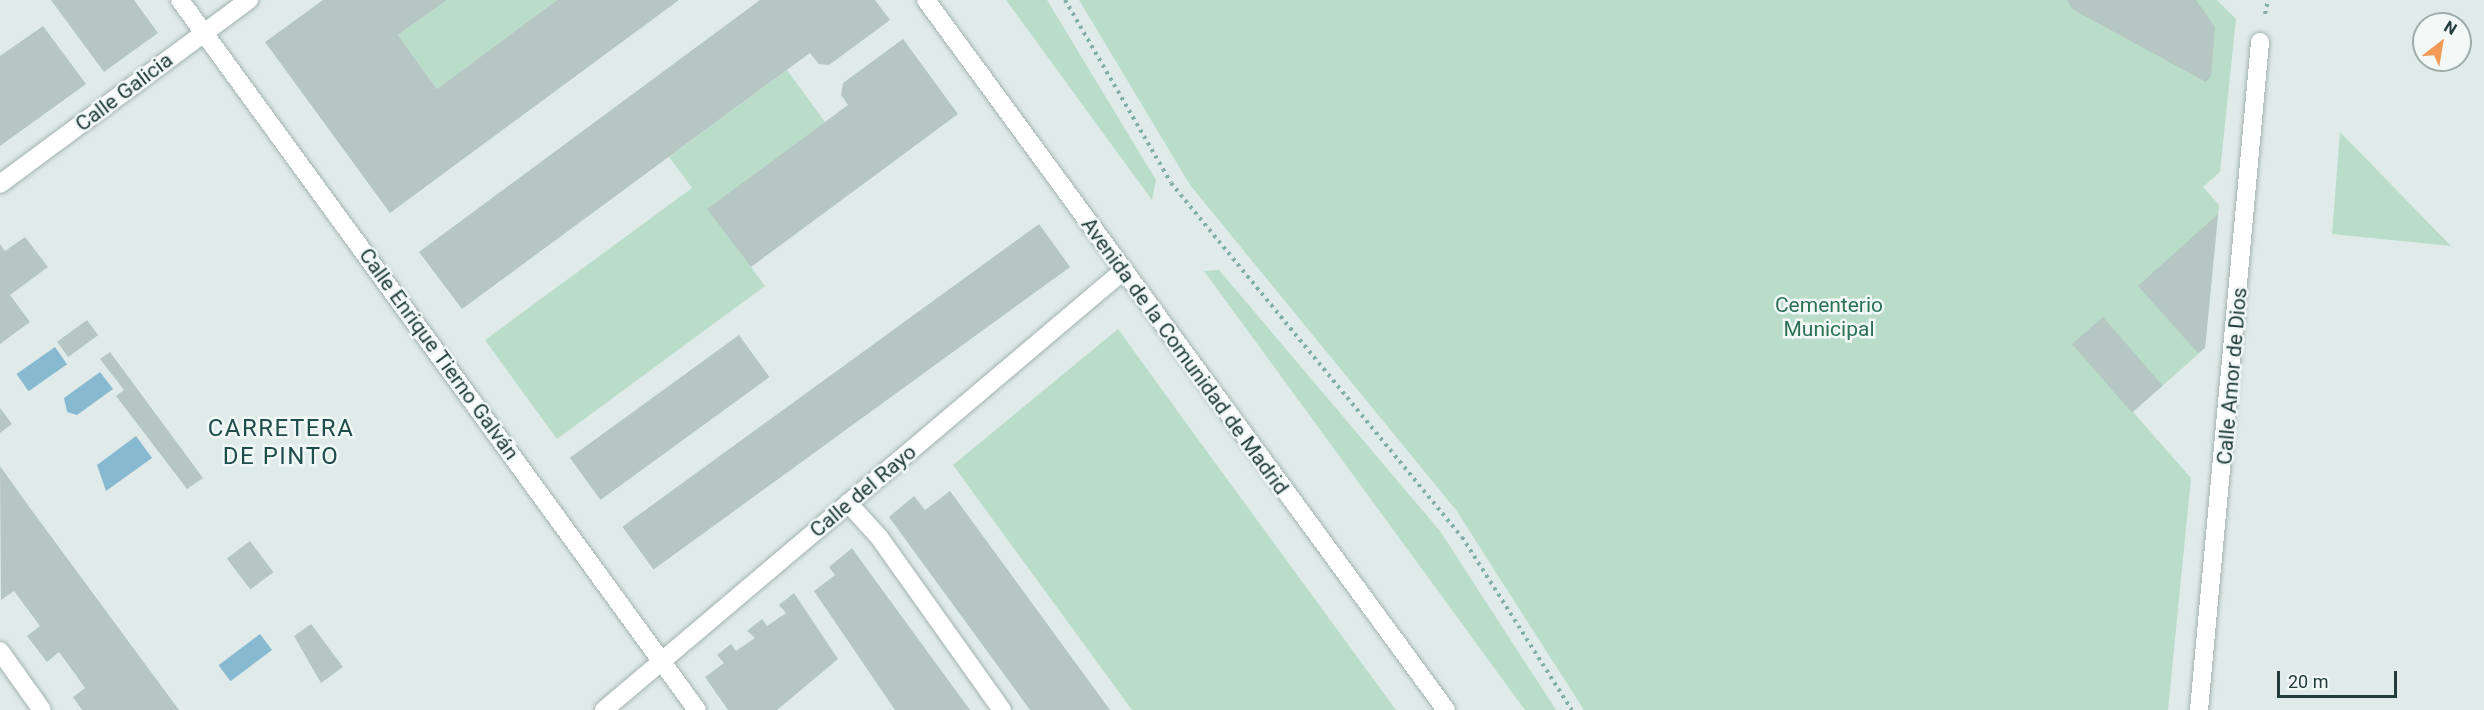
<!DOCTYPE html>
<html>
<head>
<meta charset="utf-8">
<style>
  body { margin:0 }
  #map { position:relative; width:2484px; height:710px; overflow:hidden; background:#e0ebe9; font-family:Roboto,sans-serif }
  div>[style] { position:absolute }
  .green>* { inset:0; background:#b9ddc9 }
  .water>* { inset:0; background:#87b9d1; transform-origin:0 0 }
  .building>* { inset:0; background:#b6c6c2; transform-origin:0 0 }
  .path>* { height:4px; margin-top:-2px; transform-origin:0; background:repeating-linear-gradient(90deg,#80afa9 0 3px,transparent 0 7.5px) }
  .roads { filter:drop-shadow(0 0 2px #a3b3b1) drop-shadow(0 0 2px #a3b3b1) }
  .minor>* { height:18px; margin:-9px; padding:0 9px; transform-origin:9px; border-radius:9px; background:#fff }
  span { translate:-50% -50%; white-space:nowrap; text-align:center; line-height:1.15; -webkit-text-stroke:5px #f1f8f6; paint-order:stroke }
  .street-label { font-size:21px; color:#213c3a }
  .park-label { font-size:21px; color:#2b7354 }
  .quarter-label { font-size:24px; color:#1d4e4b; letter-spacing:1.5px }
  .north { position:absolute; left:2412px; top:12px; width:60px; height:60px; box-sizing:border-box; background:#f1f8f6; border:2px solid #9eadab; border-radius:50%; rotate:31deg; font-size:16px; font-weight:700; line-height:24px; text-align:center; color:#213c3a }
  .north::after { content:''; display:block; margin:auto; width:21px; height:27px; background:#f39a57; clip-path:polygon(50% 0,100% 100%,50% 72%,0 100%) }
  .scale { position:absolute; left:2277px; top:671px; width:120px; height:27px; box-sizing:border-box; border:3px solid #213c3a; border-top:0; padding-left:8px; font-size:18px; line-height:21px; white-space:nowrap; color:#213c3a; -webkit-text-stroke:4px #f1f8f6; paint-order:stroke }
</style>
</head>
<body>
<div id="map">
  <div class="green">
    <i style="clip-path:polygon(447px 0,557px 0,437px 89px,398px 35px)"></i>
    <i style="clip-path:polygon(1006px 0,1047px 0,1156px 180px,1152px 200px)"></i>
    <i style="clip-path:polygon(1079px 0,2217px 0,2236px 19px,2220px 172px,2203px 187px,2219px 205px,2205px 348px,2133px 412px,2191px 478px,2168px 710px,1584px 710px,1456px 510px,1190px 185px)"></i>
    <i style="clip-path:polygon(787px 70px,825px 122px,708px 209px,765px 286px,557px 439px,485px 340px,692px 188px,669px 157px)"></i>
    <i style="clip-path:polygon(2340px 132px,2451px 246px,2332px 234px)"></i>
    <i style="clip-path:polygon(1219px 270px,1440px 531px,1556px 710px,1525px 710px,1204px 271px)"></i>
    <i style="clip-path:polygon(1118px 329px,1197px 438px,1396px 710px,1132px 710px,953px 465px)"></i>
  </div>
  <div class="water">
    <i style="left:55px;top:347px;width:21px;height:47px;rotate:55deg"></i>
    <i style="clip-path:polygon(100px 372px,113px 389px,77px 415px,67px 412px,64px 398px)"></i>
    <i style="clip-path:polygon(136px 436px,152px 458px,106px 491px,97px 465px)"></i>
    <i style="left:260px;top:634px;width:20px;height:52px;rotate:53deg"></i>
  </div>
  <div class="building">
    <i style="clip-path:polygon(51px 0,134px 0,158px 33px,104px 72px)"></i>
    <i style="clip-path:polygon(323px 0,447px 0,398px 35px,437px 89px,557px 0,679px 0,390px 213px,265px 42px)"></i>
    <i style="clip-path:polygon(760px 0,875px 0,890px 20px,829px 65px,819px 64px,810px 53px,462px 309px,419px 252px)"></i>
    <i style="clip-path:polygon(2067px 0,2196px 0,2215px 27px,2211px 76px,2206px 82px,2072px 9px)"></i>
    <i style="clip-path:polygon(43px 26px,86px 84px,0 146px,0 56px)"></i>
    <i style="clip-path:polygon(903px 39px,958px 114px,751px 267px,707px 209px,848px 105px,841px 95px,843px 83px)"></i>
    <i style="clip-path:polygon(2218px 214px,2205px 348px,2198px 353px,2138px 286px)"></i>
    <i style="left:1039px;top:224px;width:53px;height:515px;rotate:54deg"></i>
    <i style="clip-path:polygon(25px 237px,48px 267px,10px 295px,30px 322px,0 344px,0 244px,5px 251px)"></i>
    <i style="left:2103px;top:317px;width:91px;height:41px;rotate:49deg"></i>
    <i style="left:87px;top:320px;width:19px;height:37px;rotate:54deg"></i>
    <i style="left:739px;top:335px;width:52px;height:209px;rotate:54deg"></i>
    <i style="clip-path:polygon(110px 352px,203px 478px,187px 489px,116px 396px,124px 390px,100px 359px)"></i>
    <i style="clip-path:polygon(0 408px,12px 424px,0 433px)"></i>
    <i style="clip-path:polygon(0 466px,30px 508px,179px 710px,82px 710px,73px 697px,85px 688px,73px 671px,59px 652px,47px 662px,27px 636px,40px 626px,14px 591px,1px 600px)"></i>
    <i style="clip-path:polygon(950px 491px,1110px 710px,1030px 710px,889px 517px,914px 496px,925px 510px)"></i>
    <i style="left:250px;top:541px;width:39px;height:29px;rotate:53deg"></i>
    <i style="clip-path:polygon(852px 548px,859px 558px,970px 710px,895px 710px,814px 591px,835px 575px,829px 567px)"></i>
    <i style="clip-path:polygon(794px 593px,838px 659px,777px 710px,728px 710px,705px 677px,724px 663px,717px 655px,731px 644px,736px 651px,755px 638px,747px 631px,762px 619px,767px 626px,786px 613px,779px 605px)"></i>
    <i style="clip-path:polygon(311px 624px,343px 667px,321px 683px,294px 636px)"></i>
  </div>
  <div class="path">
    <i style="left:1065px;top:0;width:211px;rotate:59.9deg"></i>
    <i style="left:1171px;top:183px;width:458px;rotate:50.6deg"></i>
    <i style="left:1462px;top:537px;width:205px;rotate:57.6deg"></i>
    <i style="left:2265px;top:14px;width:14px;rotate:-78deg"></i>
  </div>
  <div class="roads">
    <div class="minor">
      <i style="left:180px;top:0;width:878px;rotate:53.94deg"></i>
      <i style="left:926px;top:0;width:880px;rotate:53.78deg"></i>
      <i style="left:0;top:184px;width:310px;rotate:-36.5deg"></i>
      <i style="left:848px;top:503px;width:46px;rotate:47.6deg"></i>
      <i style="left:879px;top:537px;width:212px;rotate:54.6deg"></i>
      <i style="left:0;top:651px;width:72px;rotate:54.6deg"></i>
      <i style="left:604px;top:710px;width:680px;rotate:-40.23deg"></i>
      <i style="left:2199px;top:710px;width:671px;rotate:-84.78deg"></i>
    </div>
  </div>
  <div class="street-label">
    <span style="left:124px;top:92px;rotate:-37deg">Calle Galicia</span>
    <span style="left:439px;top:354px;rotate:54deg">Calle Enrique Tierno Galván</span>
    <span style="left:1185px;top:356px;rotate:54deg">Avenida de la Comunidad de Madrid</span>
    <span style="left:2232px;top:376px;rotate:-85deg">Calle Amor de Dios</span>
    <span style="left:863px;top:491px;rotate:-40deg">Calle del Rayo</span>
  </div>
  <div class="park-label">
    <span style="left:1829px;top:317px">Cementerio<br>Municipal</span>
  </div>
  <div class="quarter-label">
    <span style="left:281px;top:443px">CARRETERA<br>DE PINTO</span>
  </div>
  <div class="north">N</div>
  <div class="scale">20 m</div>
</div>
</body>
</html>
